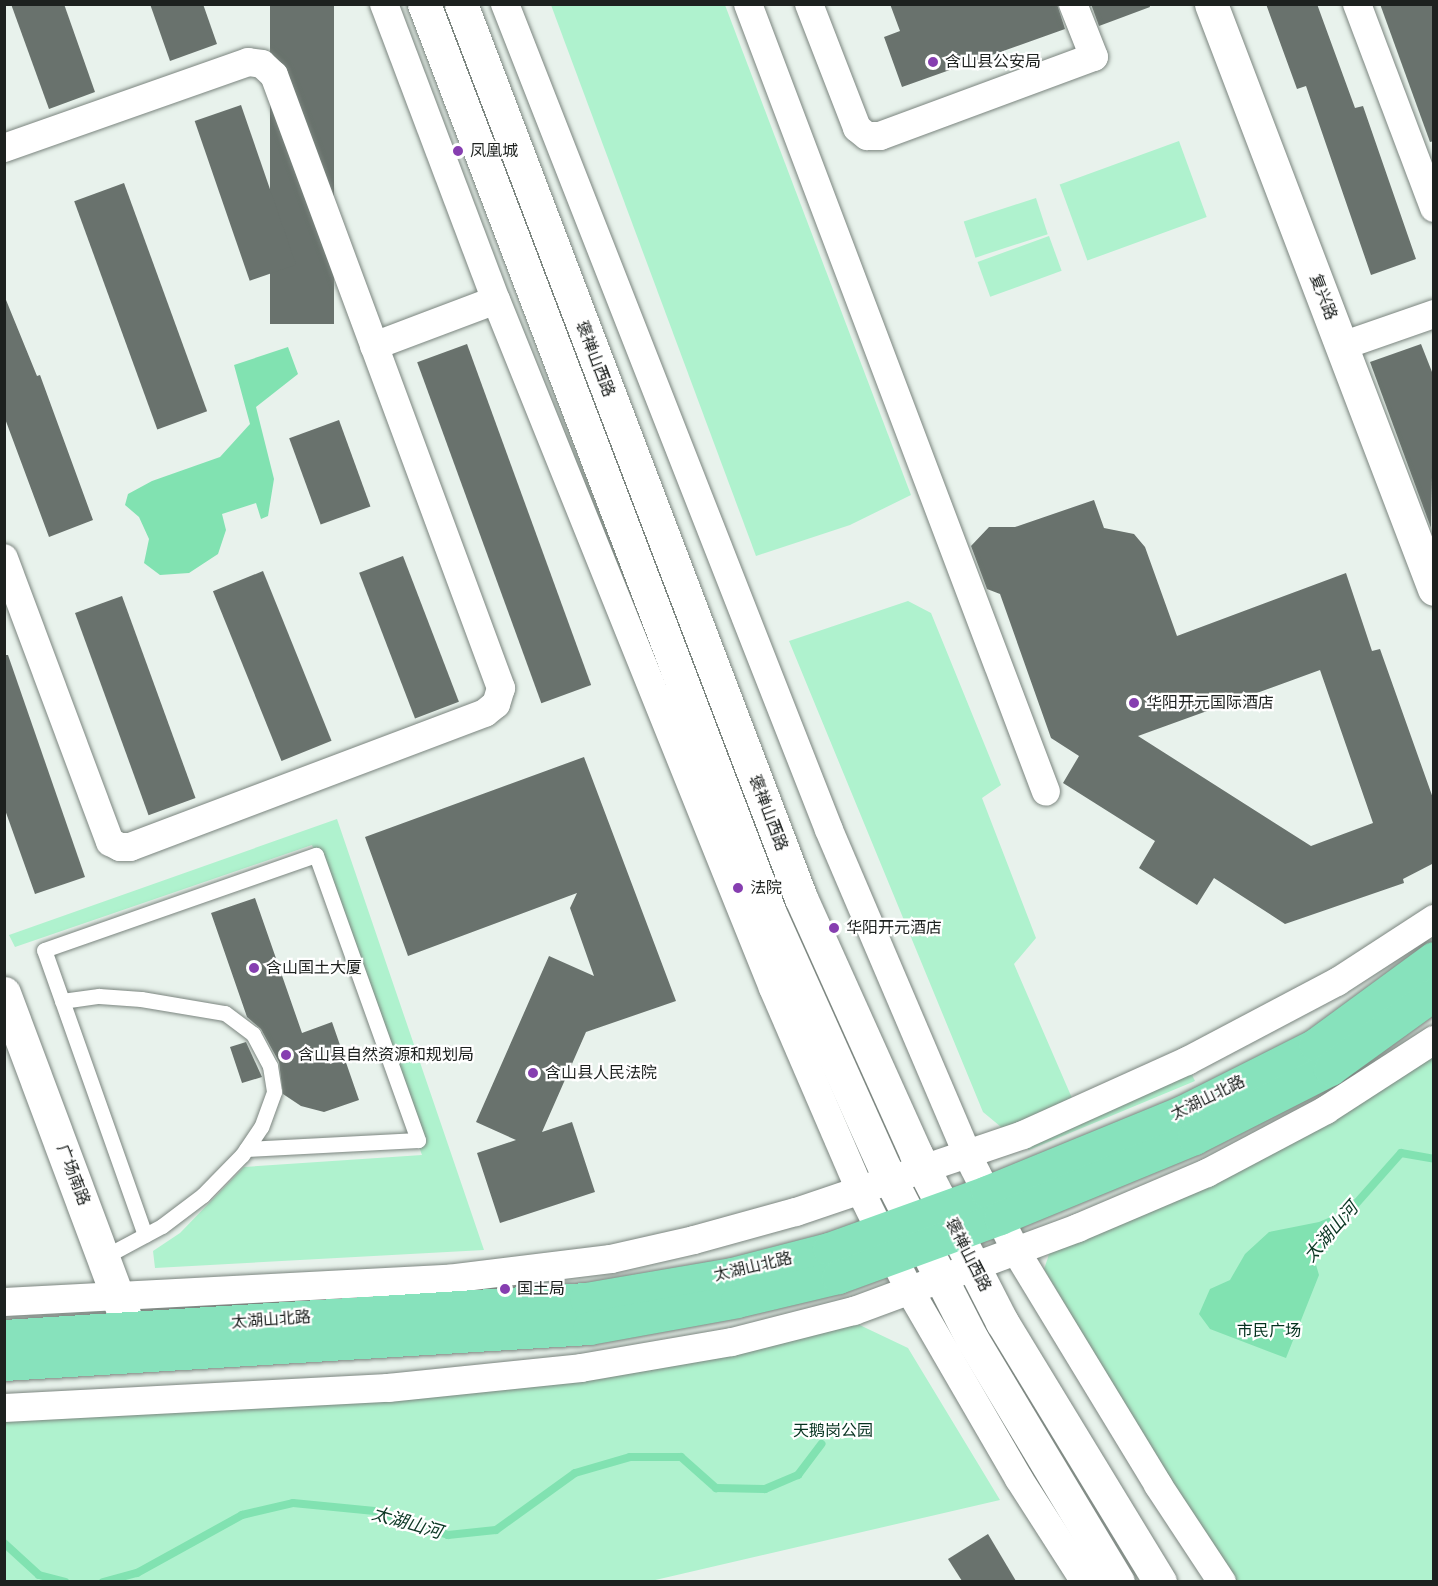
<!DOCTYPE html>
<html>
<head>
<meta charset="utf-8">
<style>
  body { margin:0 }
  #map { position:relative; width:1438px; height:1586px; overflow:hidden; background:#e8f2ec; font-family:"Roboto Condensed","Noto Sans SC",sans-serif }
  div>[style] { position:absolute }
  .green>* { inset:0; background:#aff2ce; transform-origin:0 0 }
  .water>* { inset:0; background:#81e2b1 }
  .stream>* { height:8px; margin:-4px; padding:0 4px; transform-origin:4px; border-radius:4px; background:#81e2b1 }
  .building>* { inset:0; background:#69726d; transform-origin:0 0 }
  .roads { filter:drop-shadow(0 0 2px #7b857f) drop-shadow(0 0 2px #7b857f) }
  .lane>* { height:15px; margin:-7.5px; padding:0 7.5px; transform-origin:7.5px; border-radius:7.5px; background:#fff }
  .street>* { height:28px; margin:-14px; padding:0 14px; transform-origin:14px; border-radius:14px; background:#fff }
  .secondary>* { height:33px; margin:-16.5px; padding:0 16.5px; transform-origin:16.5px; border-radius:16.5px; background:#fff }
  .primary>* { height:33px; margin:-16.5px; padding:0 16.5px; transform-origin:16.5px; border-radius:16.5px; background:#87e2bc }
  .dots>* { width:16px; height:16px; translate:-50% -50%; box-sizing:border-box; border:3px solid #fff; border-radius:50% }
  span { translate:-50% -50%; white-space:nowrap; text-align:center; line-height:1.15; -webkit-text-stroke:4.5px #fff; paint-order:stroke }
  .poi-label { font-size:16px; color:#1d211f }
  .left { translate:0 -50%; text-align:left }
  .street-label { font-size:16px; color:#1d211f }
  .park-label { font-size:16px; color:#05321f }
  .water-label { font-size:18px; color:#0b3623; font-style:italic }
  .frame { position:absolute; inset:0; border:6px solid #1d211f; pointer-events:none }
</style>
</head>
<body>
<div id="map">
  <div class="green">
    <i style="clip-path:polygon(551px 5px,725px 5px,911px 495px,850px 525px,756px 556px)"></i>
    <i style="left:1179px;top:141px;width:81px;height:127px;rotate:70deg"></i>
    <i style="left:1036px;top:198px;width:38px;height:76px;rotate:72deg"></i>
    <i style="left:1049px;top:236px;width:37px;height:76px;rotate:70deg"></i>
    <i style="clip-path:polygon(908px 601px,931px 613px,1001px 785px,982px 798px,1036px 938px,1014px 964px,1078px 1112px,1187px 1065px,1195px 1081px,1029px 1150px,983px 1112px,789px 641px)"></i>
    <i style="clip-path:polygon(337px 819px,484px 1250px,155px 1268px,153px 1251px,180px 1233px,244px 1167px,422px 1155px,312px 845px,15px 947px,9px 935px)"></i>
    <i style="clip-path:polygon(1433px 1044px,1433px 1581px,1229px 1581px,1044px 1269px,1055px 1237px)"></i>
    <i style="clip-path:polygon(847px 1319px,908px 1348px,1000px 1500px,651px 1581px,5px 1582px,5px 1412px,602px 1379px)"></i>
  </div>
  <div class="water">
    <i style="clip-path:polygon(288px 347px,298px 374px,256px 407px,274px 479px,268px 516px,261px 519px,256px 503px,222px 514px,226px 530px,218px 554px,189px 573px,160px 575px,144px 563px,149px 539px,139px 517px,125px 505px,128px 494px,152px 481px,220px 457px,250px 424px,234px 365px)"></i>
    <i style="clip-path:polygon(1352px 1208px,1314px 1258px,1319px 1275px,1286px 1358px,1210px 1329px,1199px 1314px,1210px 1289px,1230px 1280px,1245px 1254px,1269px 1232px,1319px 1222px)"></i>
  </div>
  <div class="stream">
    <i style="left:1346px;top:1215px;width:83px;rotate:-48.4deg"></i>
    <i style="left:1401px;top:1153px;width:34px;rotate:10deg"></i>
    <i style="left:4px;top:1543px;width:47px;rotate:42.4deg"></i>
    <i style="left:39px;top:1575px;width:27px;rotate:15deg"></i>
    <i style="left:103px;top:1582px;width:35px;rotate:-15deg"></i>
    <i style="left:137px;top:1573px;width:120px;rotate:-28.9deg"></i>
    <i style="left:242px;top:1515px;width:52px;rotate:-13.2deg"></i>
    <i style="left:293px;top:1503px;width:82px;rotate:5.6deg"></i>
    <i style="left:375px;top:1511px;width:77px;rotate:18.2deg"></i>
    <i style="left:448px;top:1535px;width:48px;rotate:-5.9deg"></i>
    <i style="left:496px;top:1530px;width:97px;rotate:-35.8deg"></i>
    <i style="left:575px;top:1473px;width:57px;rotate:-16.2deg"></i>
    <i style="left:630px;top:1457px;width:51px"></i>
    <i style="left:681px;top:1457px;width:47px;rotate:41.5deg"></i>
    <i style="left:716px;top:1488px;width:49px;rotate:1.2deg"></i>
    <i style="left:765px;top:1489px;width:36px;rotate:-23deg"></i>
    <i style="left:798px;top:1475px;width:39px;rotate:-53deg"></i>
  </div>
  <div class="building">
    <i style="clip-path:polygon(11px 4px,64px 4px,95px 92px,49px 109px)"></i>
    <i style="clip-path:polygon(150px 4px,203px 4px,217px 44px,170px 61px)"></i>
    <i style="left:270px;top:4px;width:64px;height:320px"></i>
    <i style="clip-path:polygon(890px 4px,1057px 4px,1065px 29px,902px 87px,884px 37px,900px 31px)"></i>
    <i style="clip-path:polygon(1091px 4px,1149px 4px,1150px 7px,1099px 26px)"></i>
    <i style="clip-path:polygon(1266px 4px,1317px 4px,1355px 108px,1363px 106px,1416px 259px,1371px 275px,1306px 86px,1297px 89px)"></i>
    <i style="clip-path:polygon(1380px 4px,1434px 4px,1434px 141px,1430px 142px)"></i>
    <i style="left:241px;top:105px;width:169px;height:49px;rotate:71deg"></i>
    <i style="left:124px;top:183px;width:243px;height:53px;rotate:70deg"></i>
    <i style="clip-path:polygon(4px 295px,37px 376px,40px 375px,93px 520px,49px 537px,4px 416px)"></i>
    <i style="left:467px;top:344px;width:363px;height:53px;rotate:70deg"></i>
    <i style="clip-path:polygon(1421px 344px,1434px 377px,1431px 528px,1370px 362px)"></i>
    <i style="left:339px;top:420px;width:92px;height:53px;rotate:70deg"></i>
    <i style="clip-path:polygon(evenodd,1094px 500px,1104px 528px,1134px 534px,1145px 547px,1177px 636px,1346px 573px,1372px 651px,1380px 649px,1434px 801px,1434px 863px,1403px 879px,1404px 883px,1285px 924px,1214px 878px,1197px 905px,1139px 868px,1155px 841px,1063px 783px,1079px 756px,1051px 738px,1000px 594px,987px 589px,971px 546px,989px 527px,1015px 527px,1094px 500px,1320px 670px,1373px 823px,1311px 846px,1138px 736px,1320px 670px)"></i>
    <i style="left:403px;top:556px;width:156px;height:47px;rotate:69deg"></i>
    <i style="left:263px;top:571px;width:183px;height:54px;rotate:68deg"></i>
    <i style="left:122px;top:596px;width:215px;height:50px;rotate:70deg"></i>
    <i style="clip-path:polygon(4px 655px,8px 655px,85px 877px,35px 894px,4px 807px)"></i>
    <i style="clip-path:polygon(584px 757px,676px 1001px,586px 1032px,542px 1132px,572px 1122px,595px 1192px,500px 1223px,477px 1153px,516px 1140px,476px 1122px,549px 956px,594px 976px,570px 908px,577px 893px,408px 956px,365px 837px)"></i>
    <i style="clip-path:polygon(255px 898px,302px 1033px,332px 1022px,359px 1100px,324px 1112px,301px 1106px,283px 1094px,279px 1062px,261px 1029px,247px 1017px,211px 913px)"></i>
    <i style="clip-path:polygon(246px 1042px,262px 1077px,242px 1083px,230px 1047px)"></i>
    <i style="clip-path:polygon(988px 1534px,1016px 1581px,962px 1581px,948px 1559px)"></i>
  </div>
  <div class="roads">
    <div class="lane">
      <i style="left:62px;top:1001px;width:37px;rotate:-8deg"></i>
      <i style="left:99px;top:996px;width:42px;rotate:4.1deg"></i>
      <i style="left:141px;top:999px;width:85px;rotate:9.5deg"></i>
      <i style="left:225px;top:1013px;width:35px;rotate:37deg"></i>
      <i style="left:253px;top:1034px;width:36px;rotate:62deg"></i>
      <i style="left:270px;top:1066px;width:26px;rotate:81deg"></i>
      <i style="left:274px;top:1092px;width:37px;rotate:110deg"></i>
      <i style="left:261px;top:1127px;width:34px;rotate:124deg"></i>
      <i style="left:242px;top:1155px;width:56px;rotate:134.3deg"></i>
      <i style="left:203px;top:1195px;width:51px;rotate:142.9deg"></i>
      <i style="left:162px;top:1226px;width:66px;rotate:151.9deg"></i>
      <i style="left:145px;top:1235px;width:302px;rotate:-109.5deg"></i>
      <i style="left:44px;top:950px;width:288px;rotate:-19.3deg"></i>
      <i style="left:316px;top:855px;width:303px;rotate:70.3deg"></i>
      <i style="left:418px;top:1140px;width:172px;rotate:177deg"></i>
    </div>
    <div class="street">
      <i style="left:384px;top:4px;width:316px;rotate:69.3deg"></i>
      <i style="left:496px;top:300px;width:742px;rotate:68.07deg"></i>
      <i style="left:773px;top:988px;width:220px;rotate:66.7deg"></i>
      <i style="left:860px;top:1190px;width:113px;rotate:63.7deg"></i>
      <i style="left:910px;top:1291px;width:217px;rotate:59.9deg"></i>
      <i style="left:1019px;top:1479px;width:122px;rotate:57.3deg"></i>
      <i style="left:505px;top:4px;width:887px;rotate:68.58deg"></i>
      <i style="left:829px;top:830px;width:352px;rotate:66.9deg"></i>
      <i style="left:967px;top:1154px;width:109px;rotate:63.2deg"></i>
      <i style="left:1016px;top:1251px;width:274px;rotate:58.7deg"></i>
      <i style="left:1158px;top:1485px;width:116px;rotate:56.6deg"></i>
      <i style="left:748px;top:4px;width:842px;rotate:69.28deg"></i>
      <i style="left:809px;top:4px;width:133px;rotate:68.8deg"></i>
      <i style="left:857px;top:128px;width:13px;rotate:39deg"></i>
      <i style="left:867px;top:136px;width:13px"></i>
      <i style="left:880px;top:136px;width:228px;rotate:-20.3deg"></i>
      <i style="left:1094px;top:57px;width:57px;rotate:-111.6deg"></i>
      <i style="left:1357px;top:4px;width:218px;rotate:69.3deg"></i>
      <i style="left:4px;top:148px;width:259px;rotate:-19.4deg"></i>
      <i style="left:248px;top:62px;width:14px;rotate:8deg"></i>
      <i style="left:262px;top:64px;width:16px;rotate:43deg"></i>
      <i style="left:274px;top:75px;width:654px;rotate:69.68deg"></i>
      <i style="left:501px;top:688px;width:17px;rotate:107deg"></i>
      <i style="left:496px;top:704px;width:14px;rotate:141deg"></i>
      <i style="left:485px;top:713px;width:379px;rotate:159.3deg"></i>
      <i style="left:130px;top:847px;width:10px;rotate:180deg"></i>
      <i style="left:120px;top:847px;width:11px;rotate:-153deg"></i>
      <i style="left:110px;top:842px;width:303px;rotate:-110.5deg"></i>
      <i style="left:374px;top:346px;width:130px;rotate:-20.7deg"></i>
      <i style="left:1342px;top:346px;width:97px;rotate:-19.2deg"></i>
      <i style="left:4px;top:1302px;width:445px;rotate:-3deg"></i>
      <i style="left:448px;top:1279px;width:164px;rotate:-7deg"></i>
      <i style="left:611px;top:1259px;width:85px;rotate:-12.9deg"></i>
      <i style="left:694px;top:1240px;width:106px;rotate:-15.4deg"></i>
      <i style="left:796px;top:1212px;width:240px;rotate:-18.7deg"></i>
      <i style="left:1023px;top:1135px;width:180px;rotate:-24.3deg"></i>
      <i style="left:1187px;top:1061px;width:170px;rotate:-27.8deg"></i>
      <i style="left:1337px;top:982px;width:116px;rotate:-33deg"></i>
      <i style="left:4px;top:1408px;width:385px;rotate:-3deg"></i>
      <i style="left:388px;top:1388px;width:194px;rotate:-5.9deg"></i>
      <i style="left:581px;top:1368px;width:153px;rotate:-9.8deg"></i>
      <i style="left:732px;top:1342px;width:126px;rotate:-14.3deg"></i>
      <i style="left:854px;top:1311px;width:239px;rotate:-20.3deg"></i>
      <i style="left:1078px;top:1228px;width:140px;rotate:-23.1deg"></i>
      <i style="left:1207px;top:1173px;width:135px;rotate:-27.9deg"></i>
      <i style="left:1326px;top:1110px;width:129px;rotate:-32.9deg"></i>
    </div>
    <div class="secondary">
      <i style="left:424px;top:4px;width:970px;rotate:69.17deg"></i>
      <i style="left:769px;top:911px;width:283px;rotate:65.8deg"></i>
      <i style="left:885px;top:1169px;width:191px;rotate:62.9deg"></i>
      <i style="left:972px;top:1339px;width:283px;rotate:59deg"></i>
      <i style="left:461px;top:4px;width:956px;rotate:69.18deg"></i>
      <i style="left:801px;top:898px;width:281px;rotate:65.8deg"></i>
      <i style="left:916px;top:1154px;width:189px;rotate:62.9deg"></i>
      <i style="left:1002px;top:1322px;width:304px;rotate:58.7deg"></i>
      <i style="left:1211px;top:4px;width:626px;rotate:69.13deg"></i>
      <i style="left:4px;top:993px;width:385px;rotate:69.5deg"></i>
    </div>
    <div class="primary">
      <i style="left:4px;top:1336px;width:583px;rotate:-3.64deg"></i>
      <i style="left:586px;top:1299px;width:148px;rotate:-9.7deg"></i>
      <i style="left:732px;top:1274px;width:100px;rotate:-14.5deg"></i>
      <i style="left:829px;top:1249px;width:168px;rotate:-19.8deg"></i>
      <i style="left:987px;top:1192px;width:211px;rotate:-22.3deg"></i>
      <i style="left:1182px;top:1112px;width:149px;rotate:-26.7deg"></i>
      <i style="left:1315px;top:1045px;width:147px;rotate:-36.2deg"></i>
      <i style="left:4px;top:1364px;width:586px;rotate:-3.52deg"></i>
      <i style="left:589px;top:1328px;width:150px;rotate:-10.3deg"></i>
      <i style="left:737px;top:1301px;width:104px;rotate:-13.4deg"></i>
      <i style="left:838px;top:1277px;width:172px;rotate:-20deg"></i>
      <i style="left:1000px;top:1218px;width:210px;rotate:-22.4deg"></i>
      <i style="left:1194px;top:1138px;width:153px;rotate:-26.9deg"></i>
      <i style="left:1330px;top:1069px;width:128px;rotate:-35.8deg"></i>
    </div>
  </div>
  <div class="dots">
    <i style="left:933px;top:62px;background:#863eb0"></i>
    <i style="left:458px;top:151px;background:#863eb0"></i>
    <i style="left:1134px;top:703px;background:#863eb0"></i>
    <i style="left:738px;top:888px;background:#863eb0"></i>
    <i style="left:834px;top:928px;background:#863eb0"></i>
    <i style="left:254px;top:968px;background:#863eb0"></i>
    <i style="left:286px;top:1055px;background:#863eb0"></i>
    <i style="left:533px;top:1073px;background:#863eb0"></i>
    <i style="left:505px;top:1289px;background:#863eb0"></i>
  </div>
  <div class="poi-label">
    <span class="left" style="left:945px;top:62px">含山县公安局</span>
    <span class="left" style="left:470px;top:151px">凤凰城</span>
    <span class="left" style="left:1146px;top:703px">华阳开元国际酒店</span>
    <span class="left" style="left:750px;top:888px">法院</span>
    <span class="left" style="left:846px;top:928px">华阳开元酒店</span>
    <span class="left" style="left:266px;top:968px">含山国土大厦</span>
    <span class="left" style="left:298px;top:1055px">含山县自然资源和规划局</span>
    <span class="left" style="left:545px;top:1073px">含山县人民法院</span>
    <span class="left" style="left:517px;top:1289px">国土局</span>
  </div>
  <div class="street-label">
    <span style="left:1323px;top:297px;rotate:69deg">复兴路</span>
    <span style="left:595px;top:359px;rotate:69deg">褒禅山西路</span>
    <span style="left:768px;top:813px;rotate:69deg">褒禅山西路</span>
    <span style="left:1208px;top:1098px;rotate:-26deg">太湖山北路</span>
    <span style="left:73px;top:1175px;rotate:69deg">广场南路</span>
    <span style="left:968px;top:1255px;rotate:63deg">褒禅山西路</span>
    <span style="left:753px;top:1267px;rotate:-13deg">太湖山北路</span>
    <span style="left:271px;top:1320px;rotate:-4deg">太湖山北路</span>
  </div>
  <div class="park-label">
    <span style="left:1269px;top:1331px">市民广场</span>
    <span style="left:833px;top:1431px">天鹅岗公园</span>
  </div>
  <div class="water-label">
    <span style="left:1331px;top:1232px;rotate:-49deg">太湖山河</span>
    <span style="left:407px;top:1523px;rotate:16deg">太湖山河</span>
  </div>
  <div class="frame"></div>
</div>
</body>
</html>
